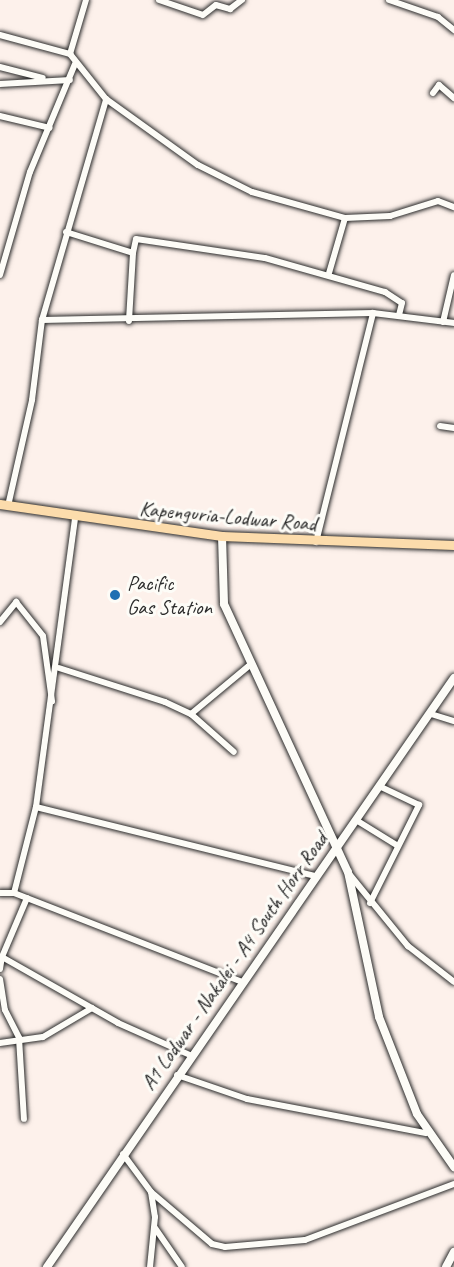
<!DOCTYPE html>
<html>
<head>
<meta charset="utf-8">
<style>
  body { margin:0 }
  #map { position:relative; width:454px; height:1267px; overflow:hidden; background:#fdf1eb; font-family:Caveat,sans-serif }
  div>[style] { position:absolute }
  .roads { filter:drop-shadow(0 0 2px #2b2b2b) drop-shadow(0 0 2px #2b2b2b) }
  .minor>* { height:6px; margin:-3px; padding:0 3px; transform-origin:3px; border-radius:3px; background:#fdfcf7 }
  .tertiary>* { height:8px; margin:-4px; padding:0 4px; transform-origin:4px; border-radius:4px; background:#fdfcf7 }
  .secondary>* { height:8px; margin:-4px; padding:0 4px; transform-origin:4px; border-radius:4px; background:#fdfcf7 }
  .trunk>* { height:9px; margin:-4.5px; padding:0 4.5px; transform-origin:4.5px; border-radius:4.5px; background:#fcdcac }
  .dots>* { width:16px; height:16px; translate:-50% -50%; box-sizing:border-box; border:3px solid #fdfcf7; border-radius:50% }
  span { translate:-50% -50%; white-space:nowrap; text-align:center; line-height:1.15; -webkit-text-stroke:6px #fdfcf7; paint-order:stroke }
  .street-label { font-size:21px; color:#2b2b2b }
  .poi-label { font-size:21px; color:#2b2b2b }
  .left { translate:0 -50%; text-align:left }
</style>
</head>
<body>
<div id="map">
  <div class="roads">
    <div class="minor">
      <i style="left:86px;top:0;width:56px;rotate:106.5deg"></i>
      <i style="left:70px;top:54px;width:58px;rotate:51.3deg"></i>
      <i style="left:106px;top:99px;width:113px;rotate:35.7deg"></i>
      <i style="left:198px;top:165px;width:60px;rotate:26.6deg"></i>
      <i style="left:252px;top:192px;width:97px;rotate:15.6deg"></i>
      <i style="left:345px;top:218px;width:57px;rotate:106.2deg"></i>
      <i style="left:159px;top:0;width:46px;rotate:18.8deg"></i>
      <i style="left:203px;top:15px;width:16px;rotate:-38deg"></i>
      <i style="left:216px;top:5px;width:15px;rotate:16deg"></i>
      <i style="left:230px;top:9px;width:15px;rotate:-37deg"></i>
      <i style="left:389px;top:0;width:52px;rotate:19.1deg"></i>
      <i style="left:438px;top:17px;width:21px;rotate:39deg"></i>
      <i style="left:0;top:35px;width:73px;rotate:15.2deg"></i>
      <i style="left:0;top:67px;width:44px;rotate:14.3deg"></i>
      <i style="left:0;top:84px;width:70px;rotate:-3.3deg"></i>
      <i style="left:433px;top:93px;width:10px;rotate:-53deg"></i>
      <i style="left:439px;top:85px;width:20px;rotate:41deg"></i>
      <i style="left:0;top:116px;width:51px;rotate:13.5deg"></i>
      <i style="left:345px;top:218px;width:45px;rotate:-2.5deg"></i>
      <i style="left:390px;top:216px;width:50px;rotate:-17.4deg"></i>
      <i style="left:438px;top:201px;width:17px;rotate:21deg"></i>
      <i style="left:66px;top:232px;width:70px;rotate:17.4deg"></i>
      <i style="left:133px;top:253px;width:68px;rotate:93.4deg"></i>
      <i style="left:133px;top:253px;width:14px;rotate:-78deg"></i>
      <i style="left:136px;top:239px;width:130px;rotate:8.4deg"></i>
      <i style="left:265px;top:258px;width:125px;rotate:15.8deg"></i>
      <i style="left:385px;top:292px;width:20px;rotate:33deg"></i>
      <i style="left:402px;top:303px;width:12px;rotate:104deg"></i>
      <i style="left:0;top:275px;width:107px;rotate:-73.8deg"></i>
      <i style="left:30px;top:172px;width:117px;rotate:-67.4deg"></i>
      <i style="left:42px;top:320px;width:331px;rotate:-1.2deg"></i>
      <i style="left:373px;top:313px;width:82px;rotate:7deg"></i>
      <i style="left:443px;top:322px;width:48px;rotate:-76.8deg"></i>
      <i style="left:440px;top:426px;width:14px;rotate:8deg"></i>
      <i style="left:8px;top:506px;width:109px;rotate:-77.2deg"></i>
      <i style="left:32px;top:400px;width:81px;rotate:-82.9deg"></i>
      <i style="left:42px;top:320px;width:230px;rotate:-73.8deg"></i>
      <i style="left:316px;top:542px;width:236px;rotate:-76deg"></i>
      <i style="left:0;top:622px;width:26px;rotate:-51deg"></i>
      <i style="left:16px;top:602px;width:43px;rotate:51.5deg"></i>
      <i style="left:43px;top:636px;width:66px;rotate:82.1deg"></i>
      <i style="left:59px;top:668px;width:111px;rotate:17.8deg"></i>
      <i style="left:165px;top:702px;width:29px;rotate:25deg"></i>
      <i style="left:191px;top:714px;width:57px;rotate:41.5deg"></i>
      <i style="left:191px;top:714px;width:78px;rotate:-39.8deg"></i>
      <i style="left:431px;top:714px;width:24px;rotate:17deg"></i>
      <i style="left:36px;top:807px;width:292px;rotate:-82.3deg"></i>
      <i style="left:356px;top:820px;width:49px;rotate:31.8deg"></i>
      <i style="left:350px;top:875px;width:92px;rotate:50.8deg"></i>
      <i style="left:408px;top:946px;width:58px;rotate:38deg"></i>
      <i style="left:0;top:893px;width:14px"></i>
      <i style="left:14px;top:893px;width:243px;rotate:21.3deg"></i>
      <i style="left:14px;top:893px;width:89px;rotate:-75.7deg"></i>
      <i style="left:36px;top:807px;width:286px;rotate:13.9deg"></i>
      <i style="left:27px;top:898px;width:64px;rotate:113deg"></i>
      <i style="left:2px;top:957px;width:133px;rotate:29.6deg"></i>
      <i style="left:118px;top:1023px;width:79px;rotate:24deg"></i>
      <i style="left:370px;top:903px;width:110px;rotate:-63.4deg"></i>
      <i style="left:419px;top:805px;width:44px;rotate:-154.6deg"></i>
      <i style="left:0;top:969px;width:12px;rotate:-81deg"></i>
      <i style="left:0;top:979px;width:31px;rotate:81deg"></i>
      <i style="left:5px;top:1010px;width:31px;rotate:63deg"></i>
      <i style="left:19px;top:1038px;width:81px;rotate:86.5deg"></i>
      <i style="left:0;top:1043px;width:43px;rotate:-7.9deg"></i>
      <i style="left:43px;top:1037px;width:57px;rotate:-30.6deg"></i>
      <i style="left:177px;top:1075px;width:74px;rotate:18.9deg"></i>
      <i style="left:247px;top:1099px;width:182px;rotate:10.8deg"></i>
      <i style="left:123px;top:1154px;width:47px;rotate:53.6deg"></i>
      <i style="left:151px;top:1192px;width:25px;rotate:81deg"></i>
      <i style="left:155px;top:1217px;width:50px;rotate:95.7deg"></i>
      <i style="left:151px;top:1192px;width:80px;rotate:40.4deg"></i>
      <i style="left:212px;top:1244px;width:13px;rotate:13deg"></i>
      <i style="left:225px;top:1247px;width:80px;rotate:-5deg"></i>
      <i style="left:305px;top:1240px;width:159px;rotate:-20.6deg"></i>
      <i style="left:155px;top:1228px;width:47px;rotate:55.3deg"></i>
    </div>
    <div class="tertiary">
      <i style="left:222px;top:536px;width:68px;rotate:88.3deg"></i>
      <i style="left:224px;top:604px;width:295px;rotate:65.2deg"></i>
      <i style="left:348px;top:872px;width:148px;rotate:77.9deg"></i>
      <i style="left:379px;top:1017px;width:104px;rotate:68.6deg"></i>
      <i style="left:417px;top:1114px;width:65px;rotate:55.1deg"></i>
      <i style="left:446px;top:1267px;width:17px;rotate:-62deg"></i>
    </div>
    <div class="secondary">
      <i style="left:47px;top:1267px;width:716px;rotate:-55.36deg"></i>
    </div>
    <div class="trunk">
      <i style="left:0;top:504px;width:224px;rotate:8.2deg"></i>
      <i style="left:222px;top:536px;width:232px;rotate:2.2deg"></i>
    </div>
  </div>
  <div class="dots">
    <i style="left:115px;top:595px;background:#1f6fb2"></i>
  </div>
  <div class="street-label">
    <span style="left:228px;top:516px;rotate:5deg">Kapenguria-Lodwar Road</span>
    <span style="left:234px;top:961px;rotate:-55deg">A1 Lodwar - Nakalei - A4 South Horr Road</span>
  </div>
  <div class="poi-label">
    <span class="left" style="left:127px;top:595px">Pacific<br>Gas Station</span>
  </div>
</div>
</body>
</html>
